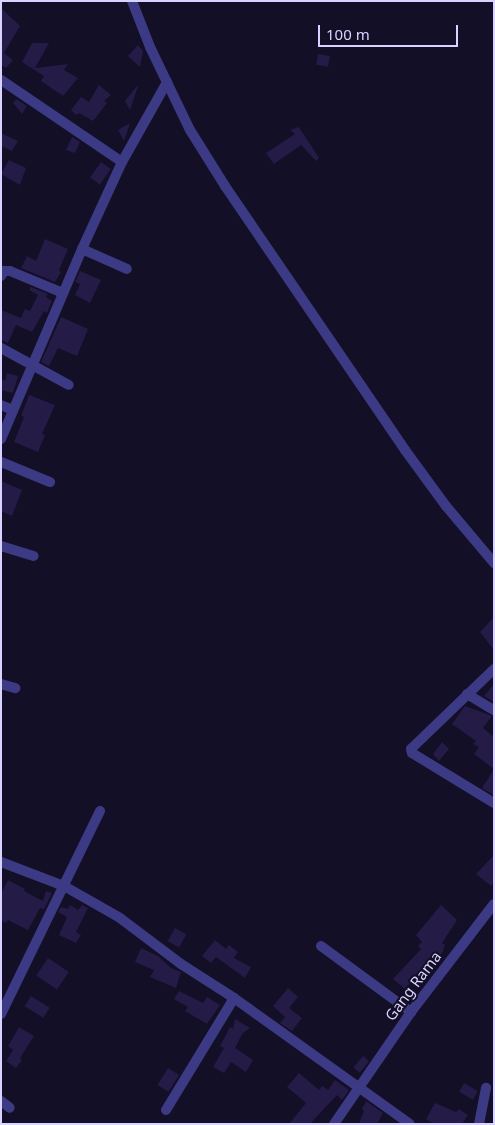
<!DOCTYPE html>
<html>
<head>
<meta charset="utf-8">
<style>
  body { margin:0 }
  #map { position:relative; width:495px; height:1125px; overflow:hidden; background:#130f26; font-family:"Noto Sans",sans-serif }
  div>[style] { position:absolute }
  .building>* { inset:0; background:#241b47; transform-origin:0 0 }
  .minor>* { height:10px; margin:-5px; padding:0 5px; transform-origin:5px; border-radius:5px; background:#3d3a85 }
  span { translate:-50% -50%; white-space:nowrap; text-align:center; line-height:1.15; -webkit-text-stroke:4px #130f26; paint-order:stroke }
  .street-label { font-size:15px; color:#d9d4ff }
  .frame { position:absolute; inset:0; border:2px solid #d9d4ff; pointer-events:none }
  .scale { position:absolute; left:318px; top:25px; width:140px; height:22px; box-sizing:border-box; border:2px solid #d9d4ff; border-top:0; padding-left:6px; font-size:15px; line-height:18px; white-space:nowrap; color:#d9d4ff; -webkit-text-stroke:4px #130f26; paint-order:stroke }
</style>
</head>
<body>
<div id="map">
  <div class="building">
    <i style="clip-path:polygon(1px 8px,20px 26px,4px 53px,13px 60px,6px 68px,1px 65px)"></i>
    <i style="clip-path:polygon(32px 43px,49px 43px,35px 68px,68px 64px,64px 70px,78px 78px,63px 96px,41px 81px,44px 76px,22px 62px)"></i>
    <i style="clip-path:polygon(138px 45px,143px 51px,140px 67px,128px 56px)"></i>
    <i style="left:318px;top:54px;width:12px;height:11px;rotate:9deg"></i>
    <i style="clip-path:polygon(99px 85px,111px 95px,104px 101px,107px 103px,93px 121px,79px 113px,76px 115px,71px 110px,81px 97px,89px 102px)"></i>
    <i style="clip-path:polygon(137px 86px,138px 86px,130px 110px,125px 101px)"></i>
    <i style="clip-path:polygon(16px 99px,27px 106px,22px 114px,13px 103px)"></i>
    <i style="clip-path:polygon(130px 123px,124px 141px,118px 130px)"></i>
    <i style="clip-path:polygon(299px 127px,319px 158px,316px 161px,301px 145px,274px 164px,266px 153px,295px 134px,290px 130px)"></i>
    <i style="clip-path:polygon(1px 133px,18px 141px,12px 151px,1px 146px)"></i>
    <i style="clip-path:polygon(72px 137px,80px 142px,75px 153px,66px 150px)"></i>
    <i style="clip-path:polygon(9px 160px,26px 168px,20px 185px,1px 174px)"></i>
    <i style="left:101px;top:162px;width:12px;height:19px;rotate:35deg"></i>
    <i style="clip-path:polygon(45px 239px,68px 249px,59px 270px,61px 272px,55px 282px,21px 268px,27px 256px,36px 261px)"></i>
    <i style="clip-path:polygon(80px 271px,101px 280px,90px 303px,75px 295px,80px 284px,75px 282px)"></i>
    <i style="clip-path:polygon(31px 287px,48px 294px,46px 297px,52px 301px,47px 313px,44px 311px,32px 332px,16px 325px,8px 343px,1px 340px,1px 310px,21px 318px,25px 309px,30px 311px,38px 295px,29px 290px)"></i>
    <i style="clip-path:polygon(61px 317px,88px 329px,77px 356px,58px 348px,49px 366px,41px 362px)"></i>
    <i style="clip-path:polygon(7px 373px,18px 376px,13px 393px,1px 390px,1px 379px,5px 381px)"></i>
    <i style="clip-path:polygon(29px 395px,55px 405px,42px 434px,45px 435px,38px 452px,14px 442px,24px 417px,21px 416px)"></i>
    <i style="clip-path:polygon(1px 481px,22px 490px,12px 516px,1px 511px)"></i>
    <i style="clip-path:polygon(494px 617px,494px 650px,480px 632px)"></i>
    <i style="clip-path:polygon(494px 684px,494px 702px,484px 696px)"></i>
    <i style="clip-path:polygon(465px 706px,492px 716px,483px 728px,494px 737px,494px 795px,482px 788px,494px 769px,474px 754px,479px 747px,473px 744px,476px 741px,452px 724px)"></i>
    <i style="clip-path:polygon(442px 742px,449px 749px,439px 761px,433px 754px)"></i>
    <i style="clip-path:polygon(494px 855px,494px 882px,491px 886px,476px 874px)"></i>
    <i style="clip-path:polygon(8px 880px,25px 889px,24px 891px,43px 901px,46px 891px,52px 893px,44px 909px,40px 908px,28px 930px,8px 920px,6px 923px,1px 920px,1px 894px)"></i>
    <i style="clip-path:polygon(70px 905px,78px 910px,82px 905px,88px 908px,76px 932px,81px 935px,76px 943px,59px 935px,67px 917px,58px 912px,61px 907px,68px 909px)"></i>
    <i style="clip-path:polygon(441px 905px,457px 920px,442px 943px,445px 945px,443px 951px,434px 968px,428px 976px,420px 970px,405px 989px,393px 979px,421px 949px,418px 946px,422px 942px,416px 935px)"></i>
    <i style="left:175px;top:928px;width:13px;height:15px;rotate:29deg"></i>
    <i style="clip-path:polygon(215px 940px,226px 949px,229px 945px,238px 952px,234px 958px,251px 967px,245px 978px,216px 957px,211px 963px,202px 956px)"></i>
    <i style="clip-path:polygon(141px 948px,158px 956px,171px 968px,181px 972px,176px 988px,150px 977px,154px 970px,135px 962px)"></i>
    <i style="left:48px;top:958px;width:25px;height:21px;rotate:34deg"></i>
    <i style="clip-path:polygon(288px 988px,298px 997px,289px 1008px,302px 1018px,292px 1031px,280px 1023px,285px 1017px,273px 1006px)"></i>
    <i style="clip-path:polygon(179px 991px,203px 1003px,207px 997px,220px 1005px,207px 1024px,185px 1011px,188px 1007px,174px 999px)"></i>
    <i style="left:31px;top:996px;width:22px;height:12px;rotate:32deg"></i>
    <i style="clip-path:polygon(235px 1019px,250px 1028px,242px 1034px,235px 1048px,253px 1060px,246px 1072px,231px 1062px,224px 1073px,213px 1067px,224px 1048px,220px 1046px,230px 1027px,233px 1029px)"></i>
    <i style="clip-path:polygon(19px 1027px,34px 1036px,20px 1058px,22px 1060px,16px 1068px,6px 1061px,13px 1050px,8px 1046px)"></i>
    <i style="left:363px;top:1056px;width:8px;height:15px;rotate:40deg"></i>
    <i style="left:168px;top:1068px;width:13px;height:20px;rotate:32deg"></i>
    <i style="clip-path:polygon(299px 1073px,319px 1090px,322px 1086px,328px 1090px,335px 1080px,349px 1090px,342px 1100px,337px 1095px,310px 1124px,289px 1124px,306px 1103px,287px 1087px)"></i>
    <i style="left:464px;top:1083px;width:16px;height:10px;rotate:30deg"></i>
    <i style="clip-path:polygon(366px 1101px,383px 1113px,377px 1124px,359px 1124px,364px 1111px,362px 1109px)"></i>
    <i style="clip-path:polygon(435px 1103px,456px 1112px,459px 1109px,468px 1115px,462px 1124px,434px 1124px,426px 1119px)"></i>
  </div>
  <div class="minor">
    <i style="left:132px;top:1px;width:49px;rotate:68.6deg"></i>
    <i style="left:150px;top:47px;width:92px;rotate:64.3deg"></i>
    <i style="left:190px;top:130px;width:66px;rotate:58deg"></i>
    <i style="left:225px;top:186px;width:320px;rotate:55.7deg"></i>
    <i style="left:405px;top:450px;width:69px;rotate:53.8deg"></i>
    <i style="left:446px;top:506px;width:75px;rotate:49.9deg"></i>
    <i style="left:1px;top:80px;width:146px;rotate:34.1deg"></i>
    <i style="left:82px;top:249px;width:49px;rotate:24deg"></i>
    <i style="left:1px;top:276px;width:6px;rotate:-59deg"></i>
    <i style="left:4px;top:271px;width:6px"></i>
    <i style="left:10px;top:271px;width:57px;rotate:22.5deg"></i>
    <i style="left:1px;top:348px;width:77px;rotate:28.6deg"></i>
    <i style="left:1px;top:405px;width:13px;rotate:23deg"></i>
    <i style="left:1px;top:439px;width:207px;rotate:-66.9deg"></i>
    <i style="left:82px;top:249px;width:96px;rotate:-65.3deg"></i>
    <i style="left:122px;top:162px;width:92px;rotate:-60.6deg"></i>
    <i style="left:1px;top:462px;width:53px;rotate:22.2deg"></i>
    <i style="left:1px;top:546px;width:34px;rotate:17deg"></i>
    <i style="left:494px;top:669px;width:115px;rotate:136.1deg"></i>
    <i style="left:411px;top:749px;width:4px;rotate:76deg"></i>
    <i style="left:412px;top:753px;width:96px;rotate:31.4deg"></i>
    <i style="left:1px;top:684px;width:15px;rotate:16deg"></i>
    <i style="left:467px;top:694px;width:31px;rotate:31deg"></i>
    <i style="left:1px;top:862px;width:67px;rotate:20.9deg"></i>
    <i style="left:64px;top:886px;width:64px;rotate:29.7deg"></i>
    <i style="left:120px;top:918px;width:76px;rotate:37deg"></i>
    <i style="left:181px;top:964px;width:63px;rotate:32.7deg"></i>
    <i style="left:234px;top:998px;width:216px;rotate:35.6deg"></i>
    <i style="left:321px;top:946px;width:112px;rotate:36.3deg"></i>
    <i style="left:1px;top:1014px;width:226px;rotate:-64deg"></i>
    <i style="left:1px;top:1101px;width:11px;rotate:38deg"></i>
    <i style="left:166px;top:1110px;width:131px;rotate:-58.7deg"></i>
    <i style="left:334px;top:1124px;width:136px;rotate:-55.5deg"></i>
    <i style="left:411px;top:1012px;width:136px;rotate:-52.5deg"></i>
    <i style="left:479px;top:1124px;width:37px;rotate:-79deg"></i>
  </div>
  <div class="street-label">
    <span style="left:413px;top:986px;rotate:-53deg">Gang Rama</span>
  </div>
  <div class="frame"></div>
  <div class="scale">100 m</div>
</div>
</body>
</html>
